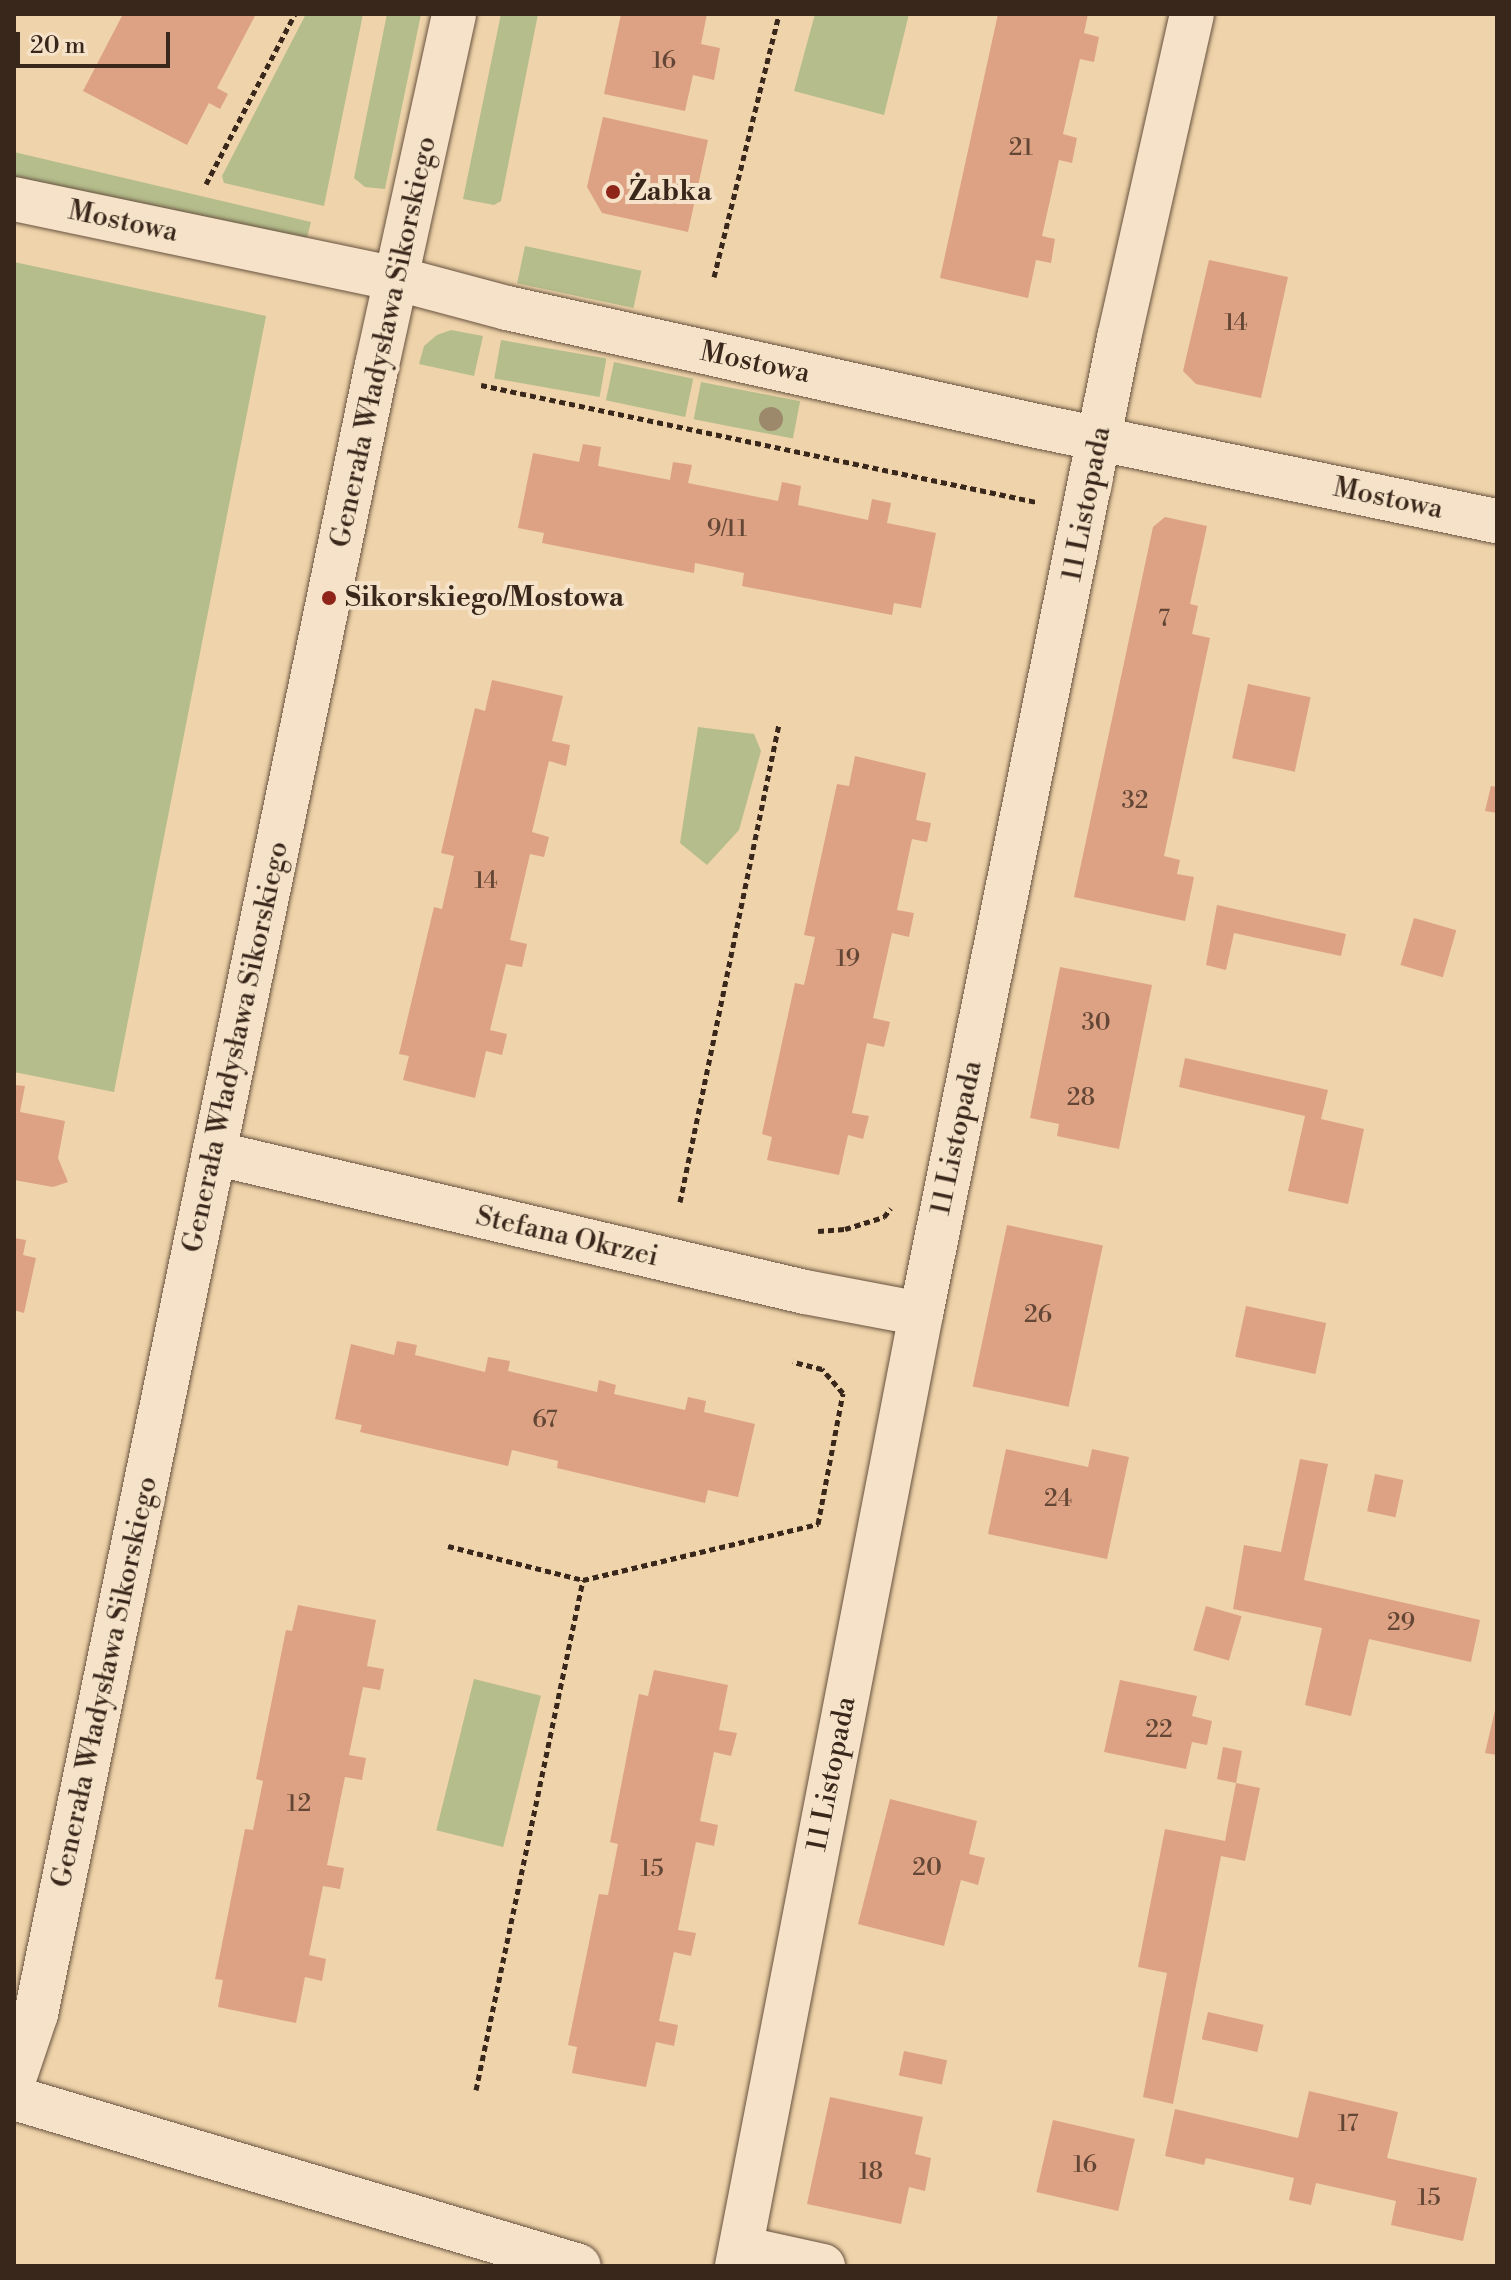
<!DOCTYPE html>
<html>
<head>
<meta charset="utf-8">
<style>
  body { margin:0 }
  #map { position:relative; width:1511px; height:2280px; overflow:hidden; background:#efd3aa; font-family:"Libre Bodoni",serif }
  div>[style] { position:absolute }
  .green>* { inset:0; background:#b5bd8c; transform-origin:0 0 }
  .building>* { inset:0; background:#dda283; transform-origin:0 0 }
  .path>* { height:5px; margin-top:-2.5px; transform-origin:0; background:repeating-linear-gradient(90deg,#3a271b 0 6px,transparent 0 10px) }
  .roads { filter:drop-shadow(0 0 2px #67523f) drop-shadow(0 0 2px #67523f) }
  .minor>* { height:44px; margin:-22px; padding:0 22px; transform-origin:22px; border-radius:22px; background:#f5e2c8 }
  .trees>* { width:24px; height:24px; margin:-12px; border-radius:50%; background:#9c896b }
  .dots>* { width:22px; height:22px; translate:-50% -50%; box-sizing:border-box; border:4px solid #f5e2c8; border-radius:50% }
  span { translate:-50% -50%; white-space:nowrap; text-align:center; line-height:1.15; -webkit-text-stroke:8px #f5e2c8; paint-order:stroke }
  .number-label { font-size:24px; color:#634635 }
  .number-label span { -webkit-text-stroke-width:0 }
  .poi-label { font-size:28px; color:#3a271b; font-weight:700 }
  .left { translate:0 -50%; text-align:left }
  .street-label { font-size:28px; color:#3a271b }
  .frame { position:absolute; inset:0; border:16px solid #3a271b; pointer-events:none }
  .scale { position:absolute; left:16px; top:32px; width:154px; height:36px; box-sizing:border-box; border:4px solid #3a271b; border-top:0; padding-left:10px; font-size:24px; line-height:28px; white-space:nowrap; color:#3a271b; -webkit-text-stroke:6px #f5e2c8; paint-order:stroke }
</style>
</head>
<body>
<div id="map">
  <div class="green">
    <i style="clip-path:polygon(306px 14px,363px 14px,324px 206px,224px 183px,222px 176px)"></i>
    <i style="clip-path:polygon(387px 14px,421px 14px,385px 189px,365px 187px,354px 178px)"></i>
    <i style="clip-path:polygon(501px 14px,538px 14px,501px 201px,494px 205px,463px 199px)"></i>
    <i style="clip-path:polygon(815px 14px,909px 14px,884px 115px,794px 91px)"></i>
    <i style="clip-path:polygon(14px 152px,311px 222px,306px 241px,14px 182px)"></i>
    <i style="left:525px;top:246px;width:119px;height:38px;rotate:12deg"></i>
    <i style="clip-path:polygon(14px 262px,266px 316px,114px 1092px,14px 1072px)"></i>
    <i style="clip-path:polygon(451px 330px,483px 336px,474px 376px,419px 364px,424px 346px,437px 335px)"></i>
    <i style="left:501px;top:340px;width:107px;height:39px;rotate:10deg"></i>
    <i style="left:614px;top:362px;width:81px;height:39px;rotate:12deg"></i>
    <i style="left:701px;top:382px;width:101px;height:38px;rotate:11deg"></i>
    <i style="clip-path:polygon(698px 727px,754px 734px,761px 751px,739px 830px,707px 865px,680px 843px)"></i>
    <i style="left:474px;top:1679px;width:69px;height:156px;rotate:14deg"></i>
  </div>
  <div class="building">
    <i style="clip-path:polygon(123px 14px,256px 14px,217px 88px,228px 94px,220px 109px,209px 103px,187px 145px,83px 91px)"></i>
    <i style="clip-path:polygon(621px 14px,707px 14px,701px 44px,720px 48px,714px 80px,693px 75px,685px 111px,604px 94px)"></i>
    <i style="clip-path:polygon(998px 14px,1088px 14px,1084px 33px,1099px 37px,1094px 62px,1080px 59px,1063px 134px,1077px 138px,1072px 163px,1059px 160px,1042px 236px,1055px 239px,1051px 263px,1036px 260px,1028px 298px,940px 278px)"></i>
    <i style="clip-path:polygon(603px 117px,708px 140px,688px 232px,602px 213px,587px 187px)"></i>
    <i style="clip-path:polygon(1209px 260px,1288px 277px,1261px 398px,1196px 384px,1183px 371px)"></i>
    <i style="clip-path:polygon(583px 444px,601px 447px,598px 466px,670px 480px,673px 462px,692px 465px,688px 483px,778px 501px,782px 482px,801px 486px,798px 505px,868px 520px,872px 499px,891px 503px,887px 523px,936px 533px,921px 608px,894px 603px,892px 615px,742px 586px,744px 573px,695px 563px,694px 573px,542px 543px,544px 533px,518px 528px,533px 453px,579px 462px)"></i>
    <i style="clip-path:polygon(1165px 517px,1207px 526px,1190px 604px,1198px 606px,1192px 634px,1210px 638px,1164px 856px,1180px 860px,1177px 874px,1194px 877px,1185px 921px,1074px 897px,1153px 527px)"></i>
    <i style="clip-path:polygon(492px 680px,563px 696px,552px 741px,570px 745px,566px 766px,549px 761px,532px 832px,549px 837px,544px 857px,530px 854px,510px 940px,527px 944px,522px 967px,506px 964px,490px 1030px,507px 1034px,502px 1055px,486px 1051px,475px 1098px,403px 1080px,409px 1056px,399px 1054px,434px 907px,442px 909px,454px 856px,441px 853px,475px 708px,485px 711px)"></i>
    <i style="left:1248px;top:684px;width:64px;height:76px;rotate:12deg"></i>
    <i style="clip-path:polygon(855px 756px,926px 773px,916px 820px,931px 823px,927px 842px,912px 839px,897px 910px,914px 913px,909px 937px,892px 933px,873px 1018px,890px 1022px,884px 1047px,867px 1043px,852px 1113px,869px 1116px,863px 1139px,848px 1135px,839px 1175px,767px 1160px,772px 1137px,762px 1134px,795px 983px,804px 985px,815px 937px,804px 935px,837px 784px,849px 786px)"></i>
    <i style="clip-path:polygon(1491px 786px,1497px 787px,1497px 813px,1485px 811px)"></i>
    <i style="clip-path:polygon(1217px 905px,1346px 934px,1341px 956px,1234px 933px,1226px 970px,1206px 965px)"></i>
    <i style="left:1414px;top:918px;width:44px;height:49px;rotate:16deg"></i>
    <i style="clip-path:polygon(1060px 967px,1152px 985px,1119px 1149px,1057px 1136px,1059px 1124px,1030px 1118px)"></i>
    <i style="clip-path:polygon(1185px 1058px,1328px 1090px,1321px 1119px,1364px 1129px,1348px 1204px,1288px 1191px,1305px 1116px,1179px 1087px)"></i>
    <i style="clip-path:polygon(14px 1085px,25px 1086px,20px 1112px,65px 1121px,58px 1158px,68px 1182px,53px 1187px,14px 1180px)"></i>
    <i style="left:1007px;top:1225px;width:98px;height:165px;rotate:12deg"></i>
    <i style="clip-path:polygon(14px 1238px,26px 1240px,23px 1255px,36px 1258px,24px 1313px,14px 1310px)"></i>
    <i style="left:1246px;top:1306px;width:82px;height:52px;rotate:12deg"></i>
    <i style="clip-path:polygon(397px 1341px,417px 1345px,415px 1355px,485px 1372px,488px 1357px,510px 1361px,508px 1371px,597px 1392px,599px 1380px,616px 1385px,614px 1394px,685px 1410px,688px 1397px,706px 1401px,704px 1412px,755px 1424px,738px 1497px,708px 1490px,705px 1503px,557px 1468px,558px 1461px,512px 1450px,508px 1466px,360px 1432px,362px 1425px,335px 1419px,351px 1344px,394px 1355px)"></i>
    <i style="clip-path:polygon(1006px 1449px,1088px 1467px,1092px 1449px,1129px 1457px,1107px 1559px,988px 1534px)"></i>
    <i style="clip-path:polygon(1300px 1459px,1328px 1464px,1304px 1580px,1480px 1620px,1471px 1662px,1369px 1639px,1351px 1716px,1305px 1705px,1322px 1628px,1233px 1609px,1244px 1545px,1281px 1552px)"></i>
    <i style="left:1375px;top:1474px;width:29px;height:38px;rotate:12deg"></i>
    <i style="clip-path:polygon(298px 1605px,376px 1620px,367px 1666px,384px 1669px,380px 1690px,363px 1687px,349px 1755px,366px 1758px,362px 1780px,345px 1777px,327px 1865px,344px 1868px,340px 1889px,323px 1886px,309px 1955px,326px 1959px,322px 1981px,305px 1977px,296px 2023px,218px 2007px,223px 1980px,215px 1979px,245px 1829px,253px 1830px,263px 1781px,256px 1779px,286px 1630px,292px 1631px)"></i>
    <i style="left:1206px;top:1606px;width:37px;height:46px;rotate:16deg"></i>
    <i style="clip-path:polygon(654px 1670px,728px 1685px,719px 1730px,737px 1733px,731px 1756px,714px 1752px,700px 1821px,718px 1825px,714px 1846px,696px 1842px,678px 1930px,696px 1933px,691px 1956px,674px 1952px,659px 2021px,678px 2025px,674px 2046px,656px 2042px,646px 2087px,572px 2073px,577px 2047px,568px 2045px,599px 1894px,608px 1895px,618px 1844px,610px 1842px,639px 1694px,648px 1696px)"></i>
    <i style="clip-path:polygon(1120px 1680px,1197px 1696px,1192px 1716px,1212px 1721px,1207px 1745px,1192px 1742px,1186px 1769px,1104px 1752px)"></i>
    <i style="clip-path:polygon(1496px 1706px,1497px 1706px,1497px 1755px,1485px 1753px)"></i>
    <i style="clip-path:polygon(1223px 1747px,1242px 1751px,1236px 1783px,1260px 1788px,1245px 1861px,1221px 1856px,1173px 2104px,1143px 2097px,1167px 1973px,1138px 1967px,1165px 1829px,1225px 1841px,1236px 1783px,1217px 1779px)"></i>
    <i style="clip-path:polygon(890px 1799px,977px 1821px,969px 1854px,985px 1858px,978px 1885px,961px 1880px,944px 1946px,858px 1924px)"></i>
    <i style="left:1208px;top:2012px;width:57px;height:28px;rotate:13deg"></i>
    <i style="left:904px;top:2051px;width:44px;height:25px;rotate:12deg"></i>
    <i style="clip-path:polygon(1309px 2091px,1398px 2112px,1387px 2158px,1477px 2178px,1463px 2241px,1391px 2225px,1396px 2201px,1316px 2183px,1311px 2205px,1289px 2200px,1294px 2178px,1206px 2158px,1204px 2165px,1165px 2156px,1175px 2109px,1298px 2138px)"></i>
    <i style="clip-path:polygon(830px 2097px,923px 2117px,915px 2154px,931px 2158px,925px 2191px,909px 2187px,901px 2224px,807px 2204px)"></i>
    <i style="left:1053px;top:2120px;width:84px;height:74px;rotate:13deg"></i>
  </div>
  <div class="path">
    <i style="left:206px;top:184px;width:192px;rotate:-62.4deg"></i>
    <i style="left:714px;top:277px;width:271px;rotate:-76.1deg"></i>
    <i style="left:481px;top:385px;width:567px;rotate:11.9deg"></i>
    <i style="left:680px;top:1202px;width:488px;rotate:-78.3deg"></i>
    <i style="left:818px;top:1231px;width:27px;rotate:-4deg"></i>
    <i style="left:845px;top:1229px;width:41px;rotate:-17.1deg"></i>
    <i style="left:884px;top:1217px;width:11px;rotate:-52deg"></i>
    <i style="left:448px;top:1546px;width:139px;rotate:14.1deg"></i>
    <i style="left:583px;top:1580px;width:242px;rotate:-13.4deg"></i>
    <i style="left:818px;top:1524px;width:133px;rotate:-79.2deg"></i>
    <i style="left:843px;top:1393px;width:32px;rotate:-131deg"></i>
    <i style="left:822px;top:1369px;width:30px;rotate:-166deg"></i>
    <i style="left:476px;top:2090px;width:521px;rotate:-78.15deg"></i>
  </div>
  <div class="roads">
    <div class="minor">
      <i style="left:14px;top:199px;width:392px;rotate:11.8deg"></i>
      <i style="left:398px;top:279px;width:113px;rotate:14.9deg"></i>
      <i style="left:507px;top:308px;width:543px;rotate:12.55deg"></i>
      <i style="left:1037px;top:426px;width:470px;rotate:11.7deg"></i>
      <i style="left:214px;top:1153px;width:607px;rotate:13.24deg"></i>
      <i style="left:805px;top:1292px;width:118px;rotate:10.7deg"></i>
      <i style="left:14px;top:2079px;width:69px;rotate:-71.3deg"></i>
      <i style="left:36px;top:2014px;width:1684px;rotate:-78.32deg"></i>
      <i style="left:377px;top:365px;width:359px;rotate:-77.6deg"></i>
      <i style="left:14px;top:2098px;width:589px;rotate:16.56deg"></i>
      <i style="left:741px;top:2248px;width:84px;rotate:12.4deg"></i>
      <i style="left:737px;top:2266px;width:970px;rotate:-79.06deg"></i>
      <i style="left:921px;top:1314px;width:996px;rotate:-78.53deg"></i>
      <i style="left:1119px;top:338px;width:332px;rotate:-77.3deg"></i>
    </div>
  </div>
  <div class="trees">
    <i style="left:771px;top:419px"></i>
  </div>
  <div class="dots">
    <i style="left:613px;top:192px;background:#8f2418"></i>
    <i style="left:329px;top:598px;background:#8f2418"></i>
  </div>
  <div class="number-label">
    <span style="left:664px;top:62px">16</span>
    <span style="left:1021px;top:149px">21</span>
    <span style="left:1236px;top:324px">14</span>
    <span style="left:727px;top:530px">9/11</span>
    <span style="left:1164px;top:620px">7</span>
    <span style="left:1135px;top:802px">32</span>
    <span style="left:486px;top:882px">14</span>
    <span style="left:848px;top:960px">19</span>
    <span style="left:1096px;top:1024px">30</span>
    <span style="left:1081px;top:1099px">28</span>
    <span style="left:1038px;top:1316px">26</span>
    <span style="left:545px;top:1421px">67</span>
    <span style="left:1058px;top:1500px">24</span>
    <span style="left:1401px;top:1624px">29</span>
    <span style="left:1159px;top:1731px">22</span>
    <span style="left:299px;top:1805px">12</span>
    <span style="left:927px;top:1869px">20</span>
    <span style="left:652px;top:1870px">15</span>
    <span style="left:1348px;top:2125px">17</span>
    <span style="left:1085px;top:2166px">16</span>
    <span style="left:871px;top:2173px">18</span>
    <span style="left:1429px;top:2199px">15</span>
  </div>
  <div class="poi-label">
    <span class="left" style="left:629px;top:192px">Żabka</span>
    <span class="left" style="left:345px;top:598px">Sikorskiego/Mostowa</span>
  </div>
  <div class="street-label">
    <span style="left:123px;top:222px;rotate:12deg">Mostowa</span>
    <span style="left:384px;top:342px;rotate:-78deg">Generała Władysława Sikorskiego</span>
    <span style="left:755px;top:363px;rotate:12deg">Mostowa</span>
    <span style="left:1388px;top:499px;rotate:12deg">Mostowa</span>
    <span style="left:1087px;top:504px;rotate:-79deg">11 Listopada</span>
    <span style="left:236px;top:1047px;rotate:-78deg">Generała Władysława Sikorskiego</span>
    <span style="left:957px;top:1138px;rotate:-78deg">11 Listopada</span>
    <span style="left:567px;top:1237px;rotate:13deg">Stefana Okrzei</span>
    <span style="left:105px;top:1682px;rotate:-78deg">Generała Władysława Sikorskiego</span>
    <span style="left:832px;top:1774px;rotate:-79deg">11 Listopada</span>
  </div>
  <div class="frame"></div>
  <div class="scale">20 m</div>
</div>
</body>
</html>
